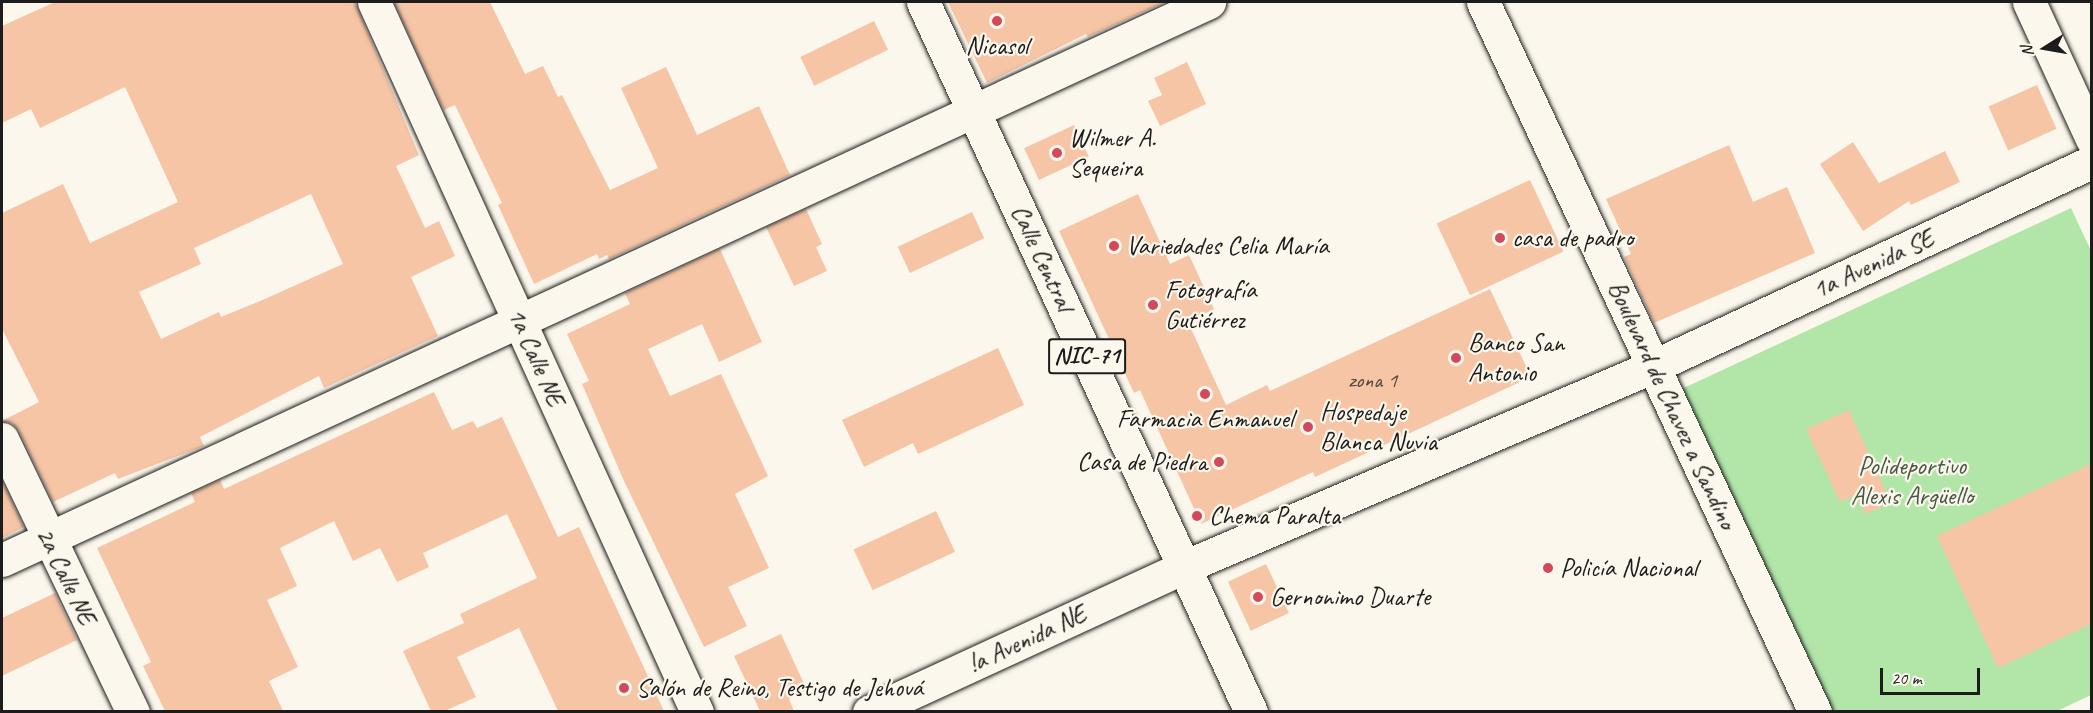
<!DOCTYPE html>
<html>
<head>
<meta charset="utf-8">
<style>
  body { margin:0 }
  #map { position:relative; width:2093px; height:713px; overflow:hidden; background:#fbf7ec; font-family:Caveat,sans-serif }
  div>[style] { position:absolute }
  .green>* { inset:0; background:#b1e6a8 }
  .building>* { inset:0; background:#f6c5a6; transform-origin:0 0 }
  .roads { filter:drop-shadow(0 0 2px #1c1c1c) drop-shadow(0 0 2px #1c1c1c) }
  .minor>* { height:33px; margin:-16.5px; padding:0 16.5px; transform-origin:16.5px; border-radius:16.5px; background:#fbf7ec }
  .highway>* { height:33px; margin:-16.5px; padding:0 16.5px; transform-origin:16.5px; border-radius:16.5px; background:#fbf7ec }
  .dots>* { width:16px; height:16px; translate:-50% -50%; box-sizing:border-box; border:3px solid #fbf7ec; border-radius:50% }
  span { translate:-50% -50%; white-space:nowrap; text-align:center; line-height:1.15; -webkit-text-stroke:4.5px #fbf7ec; paint-order:stroke }
  .number-label { font-size:22px; color:#52463e }
  .number-label span { -webkit-text-stroke-width:0 }
  .shield-label span { padding:2px 4px; background:#fbf7ec; border:2px solid; border-radius:4px; -webkit-text-stroke-width:0 }
  .shield-label { font-size:24px; color:#1c1c1c; font-weight:700 }
  .poi-label { font-size:26px; color:#1c1c1c }
  .left { translate:0 -50%; text-align:left }
  .right { translate:-100% -50%; text-align:right }
  .street-label { font-size:26px; color:#1c1c1c }
  .park-label { font-size:26px; color:#495946 }
  .frame { position:absolute; inset:0; border:3px solid #1c1c1c; pointer-events:none }
  .north { position:absolute; left:2015px; top:18px; width:60px; height:60px; -webkit-text-stroke:4px #fbf7ec; paint-order:stroke; rotate:259deg; font-size:16px; font-weight:700; line-height:24px; text-align:center; color:#1c1c1c }
  .north::after { content:''; display:block; margin:auto; width:21px; height:27px; background:#1c1c1c; clip-path:polygon(50% 0,100% 100%,50% 72%,0 100%) }
  .scale { position:absolute; left:1880px; top:668px; width:100px; height:27px; box-sizing:border-box; border:3px solid #1c1c1c; border-top:0; padding-left:8px; font-size:18px; line-height:21px; white-space:nowrap; color:#1c1c1c; -webkit-text-stroke:4px #fbf7ec; paint-order:stroke }
</style>
</head>
<body>
<div id="map">
  <div class="green">
    <i style="clip-path:polygon(2071px 208px,2092px 253px,2091px 695px,2057px 711px,1820px 711px,1673px 393px)"></i>
  </div>
  <div class="building">
    <i style="clip-path:polygon(evenodd,55px 2px,355px 2px,419px 155px,396px 166px,425px 228px,439px 221px,455px 256px,411px 277px,438px 336px,324px 388px,319px 376px,200px 437px,204px 446px,118px 479px,115px 473px,53px 502px,19px 431px,12px 423px,2px 421px,39px 402px,2px 329px,2px 213px,63px 184px,90px 243px,178px 202px,125px 87px,40px 128px,31px 109px,2px 123px,2px 26px,55px 2px,311px 194px,343px 264px,258px 302px,221px 317px,219px 312px,161px 339px,139px 292px,201px 264px,194px 248px,311px 194px)"></i>
    <i style="clip-path:polygon(394px 2px,490px 2px,525px 74px,543px 66px,558px 97px,562px 95px,610px 190px,658px 168px,621px 88px,666px 67px,697px 135px,759px 106px,790px 175px,609px 259px,607px 255px,599px 259px,597px 254px,534px 284px,498px 205px,502px 203px,455px 105px,444px 110px)"></i>
    <i style="clip-path:polygon(948px 2px,1165px 2px,1088px 37px,1086px 34px,987px 83px)"></i>
    <i style="left:874px;top:21px;width:32px;height:82px;rotate:64deg"></i>
    <i style="clip-path:polygon(1187px 62px,1206px 104px,1160px 126px,1148px 101px,1162px 95px,1154px 78px)"></i>
    <i style="left:2037px;top:85px;width:48px;height:53px;rotate:66deg"></i>
    <i style="left:1074px;top:125px;width:35px;height:55px;rotate:65deg"></i>
    <i style="clip-path:polygon(1853px 142px,1879px 183px,1945px 151px,1960px 182px,1911px 205px,1909px 201px,1863px 231px,1820px 164px)"></i>
    <i style="clip-path:polygon(1729px 145px,1753px 202px,1787px 187px,1815px 253px,1654px 323px,1624px 257px,1631px 254px,1606px 199px)"></i>
    <i style="left:1530px;top:180px;width:79px;height:103px;rotate:65deg"></i>
    <i style="clip-path:polygon(1138px 194px,1170px 264px,1189px 255px,1214px 309px,1188px 322px,1226px 405px,1267px 385px,1270px 391px,1490px 289px,1531px 377px,1315px 477px,1313px 472px,1201px 524px,1140px 390px,1134px 393px,1059px 231px)"></i>
    <i style="clip-path:polygon(806px 209px,822px 244px,816px 247px,827px 271px,794px 286px,766px 227px)"></i>
    <i style="left:972px;top:212px;width:29px;height:82px;rotate:65deg"></i>
    <i style="clip-path:polygon(720px 249px,762px 342px,719px 362px,702px 324px,648px 349px,670px 396px,721px 374px,768px 476px,735px 494px,769px 568px,728px 587px,747px 626px,704px 647px,624px 481px,582px 384px,589px 381px,567px 334px,630px 304px,625px 293px)"></i>
    <i style="clip-path:polygon(998px 348px,1024px 405px,918px 454px,913px 443px,864px 467px,842px 420px)"></i>
    <i style="clip-path:polygon(434px 392px,452px 430px,473px 421px,477px 428px,502px 417px,558px 537px,579px 527px,664px 711px,558px 711px,519px 628px,457px 657px,476px 697px,445px 711px,431px 711px,403px 651px,464px 623px,460px 614px,537px 578px,507px 514px,423px 553px,429px 567px,397px 582px,380px 548px,353px 561px,334px 521px,280px 548px,297px 586px,267px 600px,298px 667px,269px 681px,283px 711px,165px 711px,143px 666px,151px 662px,97px 548px,195px 502px,191px 493px,220px 480px,224px 489px)"></i>
    <i style="clip-path:polygon(1849px 410px,1891px 503px,1865px 514px,1856px 495px,1840px 502px,1806px 429px)"></i>
    <i style="clip-path:polygon(2091px 464px,2091px 624px,1998px 668px,1937px 536px)"></i>
    <i style="clip-path:polygon(2px 481px,24px 527px,2px 538px)"></i>
    <i style="left:936px;top:511px;width:45px;height:91px;rotate:65deg"></i>
    <i style="left:1266px;top:564px;width:54px;height:42px;rotate:65deg"></i>
    <i style="clip-path:polygon(55px 593px,77px 640px,2px 676px,2px 618px)"></i>
    <i style="clip-path:polygon(781px 634px,807px 690px,789px 699px,794px 711px,760px 711px,734px 656px)"></i>
  </div>
  <div class="roads">
    <div class="minor">
      <i style="left:1483px;top:2px;width:784px;rotate:64.94deg"></i>
      <i style="left:2029px;top:2px;width:151px;rotate:65.3deg"></i>
      <i style="left:2px;top:439px;width:303px;rotate:64.4deg"></i>
      <i style="left:2px;top:560px;width:1330px;rotate:-24.81deg"></i>
      <i style="left:869px;top:712px;width:347px;rotate:-24.7deg"></i>
      <i style="left:1184px;top:567px;width:511px;rotate:-23.15deg"></i>
      <i style="left:1654px;top:366px;width:483px;rotate:-25deg"></i>
    </div>
    <div class="highway">
      <i style="left:374px;top:2px;width:780px;rotate:65.54deg"></i>
      <i style="left:923px;top:2px;width:782px;rotate:65.2deg"></i>
    </div>
  </div>
  <div class="dots">
    <i style="left:997px;top:21px;background:#d1495b"></i>
    <i style="left:1057px;top:153px;background:#d1495b"></i>
    <i style="left:1500px;top:238px;background:#d1495b"></i>
    <i style="left:1114px;top:246px;background:#d1495b"></i>
    <i style="left:1153px;top:305px;background:#d1495b"></i>
    <i style="left:1456px;top:358px;background:#d1495b"></i>
    <i style="left:1205px;top:394px;background:#d1495b"></i>
    <i style="left:1308px;top:427px;background:#d1495b"></i>
    <i style="left:1219px;top:462px;background:#d1495b"></i>
    <i style="left:1197px;top:516px;background:#d1495b"></i>
    <i style="left:1548px;top:568px;background:#d1495b"></i>
    <i style="left:1258px;top:597px;background:#d1495b"></i>
    <i style="left:624px;top:688px;background:#d1495b"></i>
  </div>
  <div class="number-label">
    <span style="left:1373px;top:381px">zona 1</span>
  </div>
  <div class="shield-label">
    <span style="left:1087px;top:356px">NIC-71</span>
  </div>
  <div class="poi-label">
    <span style="left:997px;top:46px">Nicasol</span>
    <span class="left" style="left:1069px;top:153px">Wilmer A.<br>Sequeira</span>
    <span class="left" style="left:1512px;top:238px">casa de padro</span>
    <span class="left" style="left:1126px;top:246px">Variedades Celia María</span>
    <span class="left" style="left:1165px;top:305px">Fotografía<br>Gutiérrez</span>
    <span class="left" style="left:1468px;top:358px">Banco San<br>Antonio</span>
    <span class="left" style="left:1320px;top:427px">Hospedaje<br>Blanca Nuvia</span>
    <span style="left:1205px;top:419px">Farmacia Enmanuel</span>
    <span class="right" style="left:1207px;top:462px">Casa de Piedra</span>
    <span class="left" style="left:1209px;top:516px">Chema Paralta</span>
    <span class="left" style="left:1560px;top:568px">Policía Nacional</span>
    <span class="left" style="left:1270px;top:597px">Gernonimo Duarte</span>
    <span class="left" style="left:636px;top:688px">Salón de Reino, Testigo de Jehová</span>
  </div>
  <div class="street-label">
    <span style="left:1042px;top:258px;rotate:65deg">Calle Central</span>
    <span style="left:1873px;top:264px;rotate:-25deg">1a Avenida SE</span>
    <span style="left:536px;top:357px;rotate:66deg">1a Calle NE</span>
    <span style="left:1672px;top:405px;rotate:65deg">Boulevard de Chavez a Sandino</span>
    <span style="left:66px;top:576px;rotate:64deg">2a Calle NE</span>
    <span style="left:1027px;top:639px;rotate:-25deg">!a Avenida NE</span>
  </div>
  <div class="park-label">
    <span style="left:1912px;top:481px">Polideportivo<br>Alexis Argüello</span>
  </div>
  <div class="frame"></div>
  <div class="north">N</div>
  <div class="scale">20 m</div>
</div>
</body>
</html>
